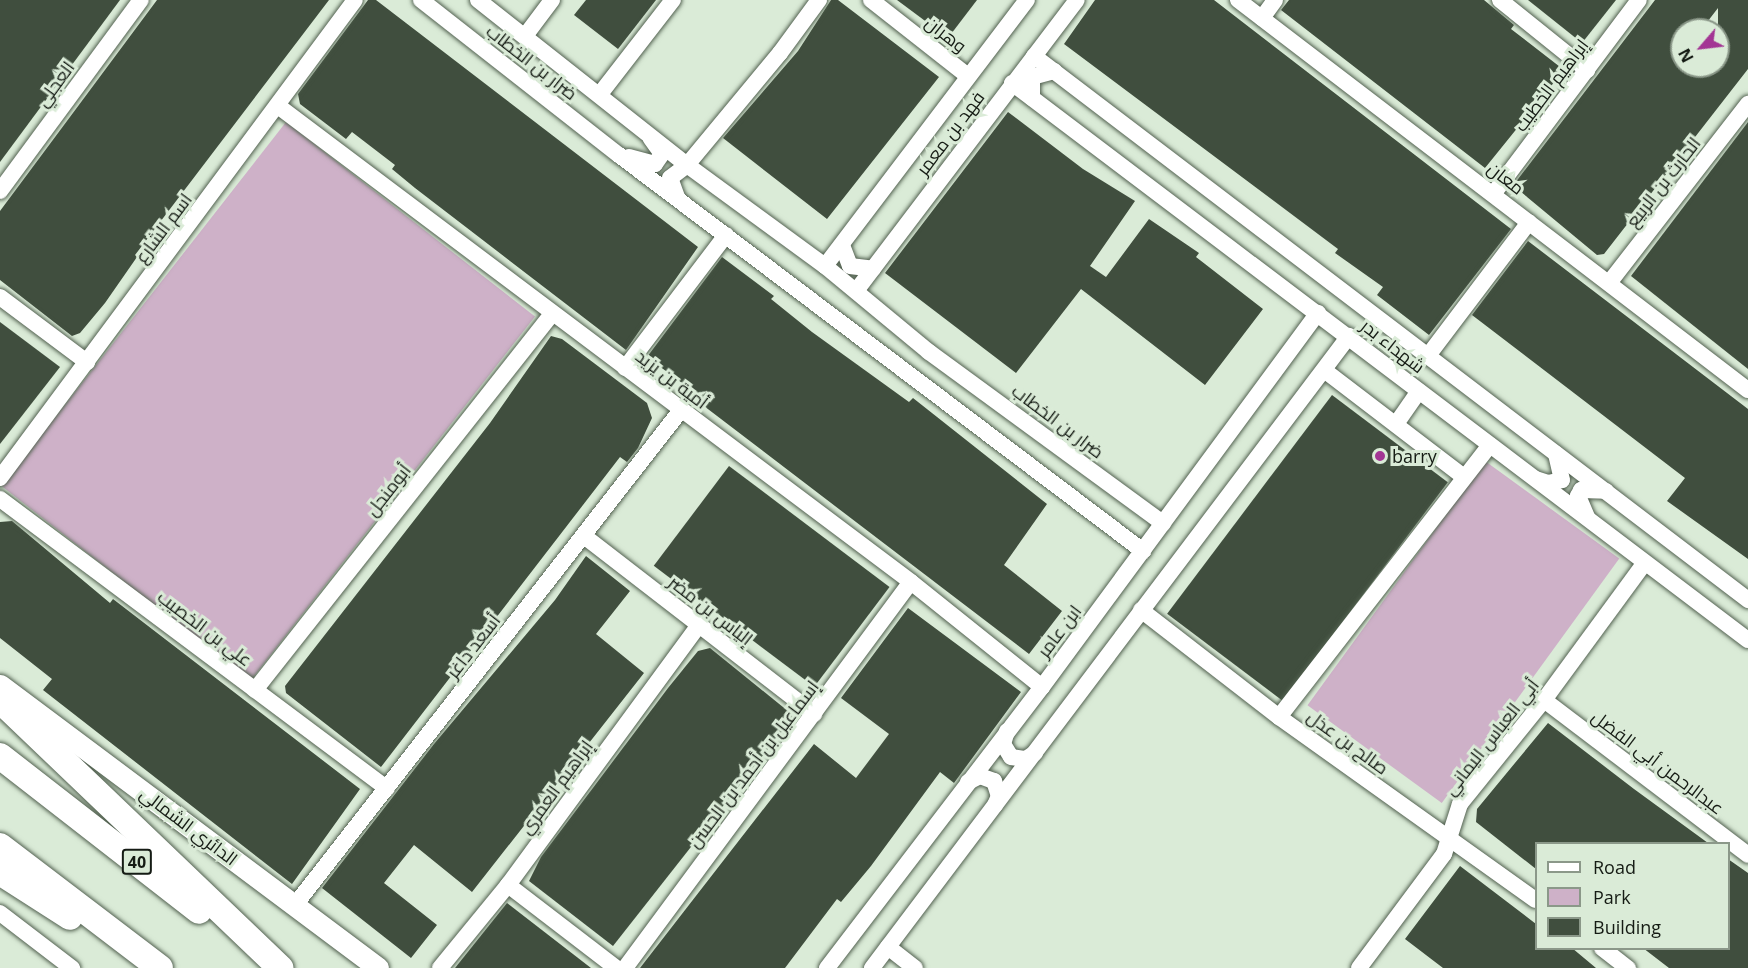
<!DOCTYPE html>
<html>
<head>
<meta charset="utf-8">
<style>
  body { margin:0 }
  #map { position:relative; width:1748px; height:968px; overflow:hidden; background:#daebd7; font-family:"Open Sans",Cairo,sans-serif }
  div>[style] { position:absolute }
  .green>* { inset:0; background:#ceb1c8; transform-origin:0 0 }
  .building>* { inset:0; background:#404e3e; transform-origin:0 0 }
  .roads { filter:drop-shadow(0 0 2px #526150) drop-shadow(0 0 2px #526150) }
  .minor>* { height:16px; margin:-8px; padding:0 8px; transform-origin:8px; border-radius:8px; background:#fff }
  .major>* { height:21px; margin:-10.5px; padding:0 10.5px; transform-origin:10.5px; border-radius:10.5px; background:#fff }
  .highway>* { height:26px; margin:-13px; padding:0 13px; transform-origin:13px; border-radius:13px; background:#fff }
  .dots>* { width:16px; height:16px; translate:-50% -50%; box-sizing:border-box; border:3px solid #daebd7; border-radius:50% }
  span { translate:-50% -50%; white-space:nowrap; text-align:center; line-height:1.15; -webkit-text-stroke:6px #daebd7; paint-order:stroke }
  .shield-label span { padding:2px 4px; background:#daebd7; border:2px solid; border-radius:4px; -webkit-text-stroke-width:0 }
  .shield-label { font-size:16px; color:#151b14; font-weight:700 }
  .street-label { font-size:18px; color:#151b14 }
  .poi-label { font-size:18px; color:#151b14 }
  .left { translate:0 -50%; text-align:left }
  .legend { position:absolute; left:1535px; top:842px; width:195px; height:108px; box-sizing:border-box; background:#daebd7; border:2px solid #8b9889; margin:0; padding:8px 10px; list-style:none; font-size:18px; color:#151b14 }
  .legend li { display:flex; align-items:center; gap:12px; height:30px }
  .legend b { width:30px; border:2px solid #8b9889 }
  .north { position:absolute; left:1670px; top:18px; width:60px; height:60px; box-sizing:border-box; background:#daebd7; border:2px solid #8b9889; border-radius:50%; rotate:242deg; font-size:16px; font-weight:700; line-height:24px; text-align:center; color:#151b14 }
  .north::after { content:''; display:block; margin:auto; width:21px; height:27px; background:#a33594; clip-path:polygon(50% 0,100% 100%,50% 72%,0 100%) }
</style>
</head>
<body>
<div id="map">
  <div class="green">
    <i style="left:286px;top:122px;width:316px;height:462px;rotate:38deg"></i>
    <i style="left:1485px;top:461px;width:166px;height:302px;rotate:36deg"></i>
  </div>
  <div class="building">
    <i style="clip-path:polygon(0 0,120px 0,0 162px)"></i>
    <i style="clip-path:polygon(157px 0,329px 0,135px 255px,137px 257px,105px 303px,80px 333px,72px 336px,0 280px,0 211px)"></i>
    <i style="clip-path:polygon(368px 0,376px 0,698px 247px,626px 350px,415px 188px,392px 169px,395px 165px,352px 132px,346px 139px,300px 104px,298px 94px)"></i>
    <i style="clip-path:polygon(586px 0,656px 0,618px 49px,574px 15px)"></i>
    <i style="clip-path:polygon(831px 0,838px 0,939px 77px,827px 219px,723px 138px,798px 51px)"></i>
    <i style="clip-path:polygon(897px 0,977px 0,948px 38px)"></i>
    <i style="clip-path:polygon(1095px 0,1214px 0,1511px 229px,1429px 335px,1377px 295px,1383px 287px,1335px 253px,1338px 249px,1064px 44px)"></i>
    <i style="clip-path:polygon(1289px 0,1484px 0,1514px 25px,1511px 29px,1564px 70px,1485px 168px,1281px 10px)"></i>
    <i style="clip-path:polygon(1528px 0,1616px 0,1582px 43px)"></i>
    <i style="clip-path:polygon(evenodd,1655px 0,1748px 0,1748px 69px,1604px 254px,1597px 255px,1515px 187px,1515px 183px,1655px 0,1718px 8px,1718px 66px,1682px 66px,1682px 30px,1701px 30px,1718px 8px)"></i>
    <i style="clip-path:polygon(1008px 112px,1083px 169px,1135px 201px,1090px 266px,1106px 277px,1149px 219px,1199px 253px,1196px 257px,1263px 309px,1205px 385px,1081px 289px,1016px 373px,885px 273px)"></i>
    <i style="clip-path:polygon(1748px 122px,1748px 369px,1631px 276px)"></i>
    <i style="clip-path:polygon(1528px 241px,1748px 409px,1748px 559px,1667px 501px,1685px 478px,1472px 315px)"></i>
    <i style="clip-path:polygon(722px 257px,774px 296px,771px 299px,812px 332px,909px 402px,913px 398px,1047px 504px,1004px 565px,1062px 611px,1029px 654px,679px 387px,682px 383px,647px 357px)"></i>
    <i style="clip-path:polygon(0 322px,60px 367px,0 444px)"></i>
    <i style="clip-path:polygon(551px 336px,562px 339px,647px 403px,652px 418px,638px 448px,627px 462px,620px 457px,381px 767px,286px 693px,285px 686px,490px 423px)"></i>
    <i style="left:1332px;top:395px;width:145px;height:274px;rotate:37deg"></i>
    <i style="left:729px;top:466px;width:201px;height:125px;rotate:37deg"></i>
    <i style="clip-path:polygon(12px 521px,110px 603px,113px 599px,360px 789px,292px 884px,43px 690px,52px 679px,0 638px,0 522px)"></i>
    <i style="clip-path:polygon(586px 556px,630px 591px,596px 634px,644px 673px,472px 892px,414px 845px,384px 883px,437px 925px,411px 958px,322px 888px,434px 744px,555px 600px)"></i>
    <i style="clip-path:polygon(908px 608px,1021px 692px,954px 783px,940px 772px,871px 866px,841px 902px,837px 899px,785px 968px,640px 968px,814px 744px,856px 778px,889px 734px,841px 698px)"></i>
    <i style="clip-path:polygon(710px 648px,794px 716px,613px 946px,529px 881px,541px 857px,668px 688px,698px 651px)"></i>
    <i style="clip-path:polygon(1548px 723px,1634px 789px,1708px 843px,1536px 843px,1536px 869px,1476px 822px,1477px 809px)"></i>
    <i style="clip-path:polygon(1728px 859px,1748px 873px,1748px 968px,1669px 968px,1643px 948px,1728px 948px)"></i>
    <i style="clip-path:polygon(1460px 866px,1536px 924px,1536px 948px,1572px 948px,1596px 968px,1443px 968px,1405px 939px)"></i>
    <i style="clip-path:polygon(507px 903px,591px 968px,455px 968px)"></i>
  </div>
  <div class="roads">
    <div class="minor">
      <i style="left:421px;top:0;width:251px;rotate:38.1deg"></i>
      <i style="left:619px;top:155px;width:657px;rotate:37.08deg"></i>
      <i style="left:478px;top:0;width:266px;rotate:38.3deg"></i>
      <i style="left:687px;top:165px;width:171px;rotate:36.2deg"></i>
      <i style="left:825px;top:266px;width:135px;rotate:39.6deg"></i>
      <i style="left:929px;top:352px;width:290px;rotate:36.2deg"></i>
      <i style="left:871px;top:0;width:123px;rotate:38.1deg"></i>
      <i style="left:1238px;top:0;width:642px;rotate:37.41deg"></i>
      <i style="left:1500px;top:0;width:112px;rotate:38.8deg"></i>
      <i style="left:1262px;top:18px;width:22px;rotate:-54deg"></i>
      <i style="left:525px;top:36px;width:45px;rotate:-53.1deg"></i>
      <i style="left:1034px;top:56px;width:898px;rotate:37.3deg"></i>
      <i style="left:1012px;top:83px;width:923px;rotate:37.12deg"></i>
      <i style="left:600px;top:94px;width:119px;rotate:-52.2deg"></i>
      <i style="left:1032px;top:98px;width:21px;rotate:-90deg"></i>
      <i style="left:1032px;top:77px;width:23px;rotate:-15deg"></i>
      <i style="left:278px;top:106px;width:792px;rotate:36.94deg"></i>
      <i style="left:911px;top:582px;width:168px;rotate:38.7deg"></i>
      <i style="left:629px;top:157px;width:27px;rotate:15deg"></i>
      <i style="left:655px;top:164px;width:12px;rotate:-55deg"></i>
      <i style="left:662px;top:154px;width:19px;rotate:-126deg"></i>
      <i style="left:0;top:191px;width:237px;rotate:-53.6deg"></i>
      <i style="left:1494px;top:193px;width:241px;rotate:-53.1deg"></i>
      <i style="left:677px;top:197px;width:20px;rotate:-110deg"></i>
      <i style="left:670px;top:178px;width:21px;rotate:-37deg"></i>
      <i style="left:687px;top:165px;width:146px;rotate:-50.3deg"></i>
      <i style="left:780px;top:53px;width:66px;rotate:-53.7deg"></i>
      <i style="left:842px;top:245px;width:22px;rotate:69deg"></i>
      <i style="left:850px;top:266px;width:23px;rotate:7deg"></i>
      <i style="left:825px;top:266px;width:334px;rotate:-52.8deg"></i>
      <i style="left:1609px;top:283px;width:227px;rotate:-52.2deg"></i>
      <i style="left:856px;top:291px;width:365px;rotate:-52.8deg"></i>
      <i style="left:0;top:297px;width:109px;rotate:36.8deg"></i>
      <i style="left:1427px;top:357px;width:169px;rotate:-52.9deg"></i>
      <i style="left:625px;top:368px;width:167px;rotate:-52.8deg"></i>
      <i style="left:1324px;top:370px;width:176px;rotate:37.4deg"></i>
      <i style="left:1396px;top:424px;width:40px;rotate:-55.1deg"></i>
      <i style="left:0;top:478px;width:595px;rotate:-53.4deg"></i>
      <i style="left:1536px;top:479px;width:13px;rotate:18deg"></i>
      <i style="left:1548px;top:483px;width:14px;rotate:-12deg"></i>
      <i style="left:1562px;top:480px;width:27px;rotate:-103deg"></i>
      <i style="left:0;top:499px;width:483px;rotate:36.8deg"></i>
      <i style="left:1587px;top:517px;width:23px;rotate:-113deg"></i>
      <i style="left:1578px;top:496px;width:7px;rotate:-63deg"></i>
      <i style="left:1581px;top:490px;width:25px;rotate:2deg"></i>
      <i style="left:584px;top:536px;width:291px;rotate:37.7deg"></i>
      <i style="left:1141px;top:610px;width:175px;rotate:37.8deg"></i>
      <i style="left:1279px;top:717px;width:315px;rotate:35.5deg"></i>
      <i style="left:255px;top:690px;width:479px;rotate:-51.7deg"></i>
      <i style="left:1544px;top:700px;width:256px;rotate:37.2deg"></i>
      <i style="left:1279px;top:717px;width:344px;rotate:-52.2deg"></i>
      <i style="left:1007px;top:731px;width:14px;rotate:107deg"></i>
      <i style="left:1003px;top:744px;width:15px;rotate:58deg"></i>
      <i style="left:1011px;top:757px;width:15px;rotate:8deg"></i>
      <i style="left:1026px;top:759px;width:11px;rotate:-34deg"></i>
      <i style="left:968px;top:782px;width:13px;rotate:-27deg"></i>
      <i style="left:980px;top:776px;width:15px;rotate:20deg"></i>
      <i style="left:994px;top:781px;width:16px;rotate:72deg"></i>
      <i style="left:999px;top:796px;width:10px;rotate:114deg"></i>
      <i style="left:508px;top:885px;width:136px;rotate:37.5deg"></i>
      <i style="left:295px;top:905px;width:628px;rotate:-52.05deg"></i>
      <i style="left:0;top:913px;width:91px;rotate:37.4deg"></i>
      <i style="left:888px;top:947px;width:34px;rotate:38deg"></i>
      <i style="left:1602px;top:948px;width:33px;rotate:38deg"></i>
      <i style="left:440px;top:968px;width:107px;rotate:-50.7deg"></i>
      <i style="left:508px;top:885px;width:321px;rotate:-53.7deg"></i>
      <i style="left:625px;top:968px;width:480px;rotate:-53.5deg"></i>
      <i style="left:827px;top:968px;width:354px;rotate:-52.6deg"></i>
      <i style="left:1042px;top:687px;width:465px;rotate:-53.6deg"></i>
      <i style="left:872px;top:968px;width:792px;rotate:-52.96deg"></i>
      <i style="left:1359px;top:968px;width:142px;rotate:-53.3deg"></i>
      <i style="left:1444px;top:854px;width:52px;rotate:-72.3deg"></i>
      <i style="left:1460px;top:804px;width:134px;rotate:-51.1deg"></i>
      <i style="left:1544px;top:700px;width:169px;rotate:-53.7deg"></i>
    </div>
    <div class="major">
      <i style="left:0;top:685px;width:472px;rotate:36.8deg"></i>
    </div>
    <div class="highway">
      <i style="left:0;top:700px;width:388px;rotate:43.7deg"></i>
      <i style="left:0;top:756px;width:252px;rotate:37.9deg"></i>
      <i style="left:0;top:846px;width:201px;rotate:37.3deg"></i>
      <i style="left:0;top:872px;width:83px;rotate:32.7deg"></i>
    </div>
  </div>
  <div class="dots">
    <i style="left:1380px;top:456px;background:#a33594"></i>
  </div>
  <div class="shield-label">
    <span style="left:137px;top:862px">40</span>
  </div>
  <div class="street-label">
    <span style="left:946px;top:34px;rotate:38deg">وهران</span>
    <span style="left:532px;top:62px;rotate:38deg">ضرار بن الخطاب</span>
    <span style="left:55px;top:84px;rotate:-54deg">العجلي</span>
    <span style="left:1551px;top:85px;rotate:-53deg">إبراهيم الخطيب</span>
    <span style="left:950px;top:133px;rotate:-53deg">فهد بن معمر</span>
    <span style="left:1506px;top:178px;rotate:38deg">معان</span>
    <span style="left:1663px;top:182px;rotate:-52deg">الحارث بن الربيع</span>
    <span style="left:163px;top:228px;rotate:-53deg">اسم الشارع</span>
    <span style="left:1393px;top:346px;rotate:38deg">شهداء بدر</span>
    <span style="left:672px;top:379px;rotate:37deg">أمية بن يزيد</span>
    <span style="left:1058px;top:421px;rotate:37deg">ضرار بن الخطاب</span>
    <span style="left:388px;top:490px;rotate:-52deg">أبومنجل</span>
    <span style="left:711px;top:610px;rotate:38deg">إلياس بن مضر</span>
    <span style="left:205px;top:628px;rotate:37deg">علي بن الخصيب</span>
    <span style="left:1059px;top:631px;rotate:-53deg">ابن عامر</span>
    <span style="left:473px;top:646px;rotate:-52deg">أسعد داغر</span>
    <span style="left:1491px;top:737px;rotate:-52deg">أبي العباس اليماني</span>
    <span style="left:1348px;top:742px;rotate:36deg">صالح بن عذل</span>
    <span style="left:1658px;top:762px;rotate:37deg">عبدالرحمن أبي الفضل</span>
    <span style="left:753px;top:764px;rotate:-53deg">إسماعيل بن أحمد بن الحسن</span>
    <span style="left:556px;top:787px;rotate:-54deg">إبراهيم العمري</span>
    <span style="left:189px;top:826px;rotate:37deg">الدائري الشمالي</span>
  </div>
  <div class="poi-label">
    <span class="left" style="left:1392px;top:456px">barry</span>
  </div>
  <ul class="legend">
  <li><b style="height:8px;background:#fff"></b>Road</li>
  <li><b style="height:16px;background:#ceb1c8"></b>Park</li>
  <li><b style="height:16px;background:#404e3e"></b>Building</li>
  </ul>
  <div class="north">N</div>
</div>
</body>
</html>
